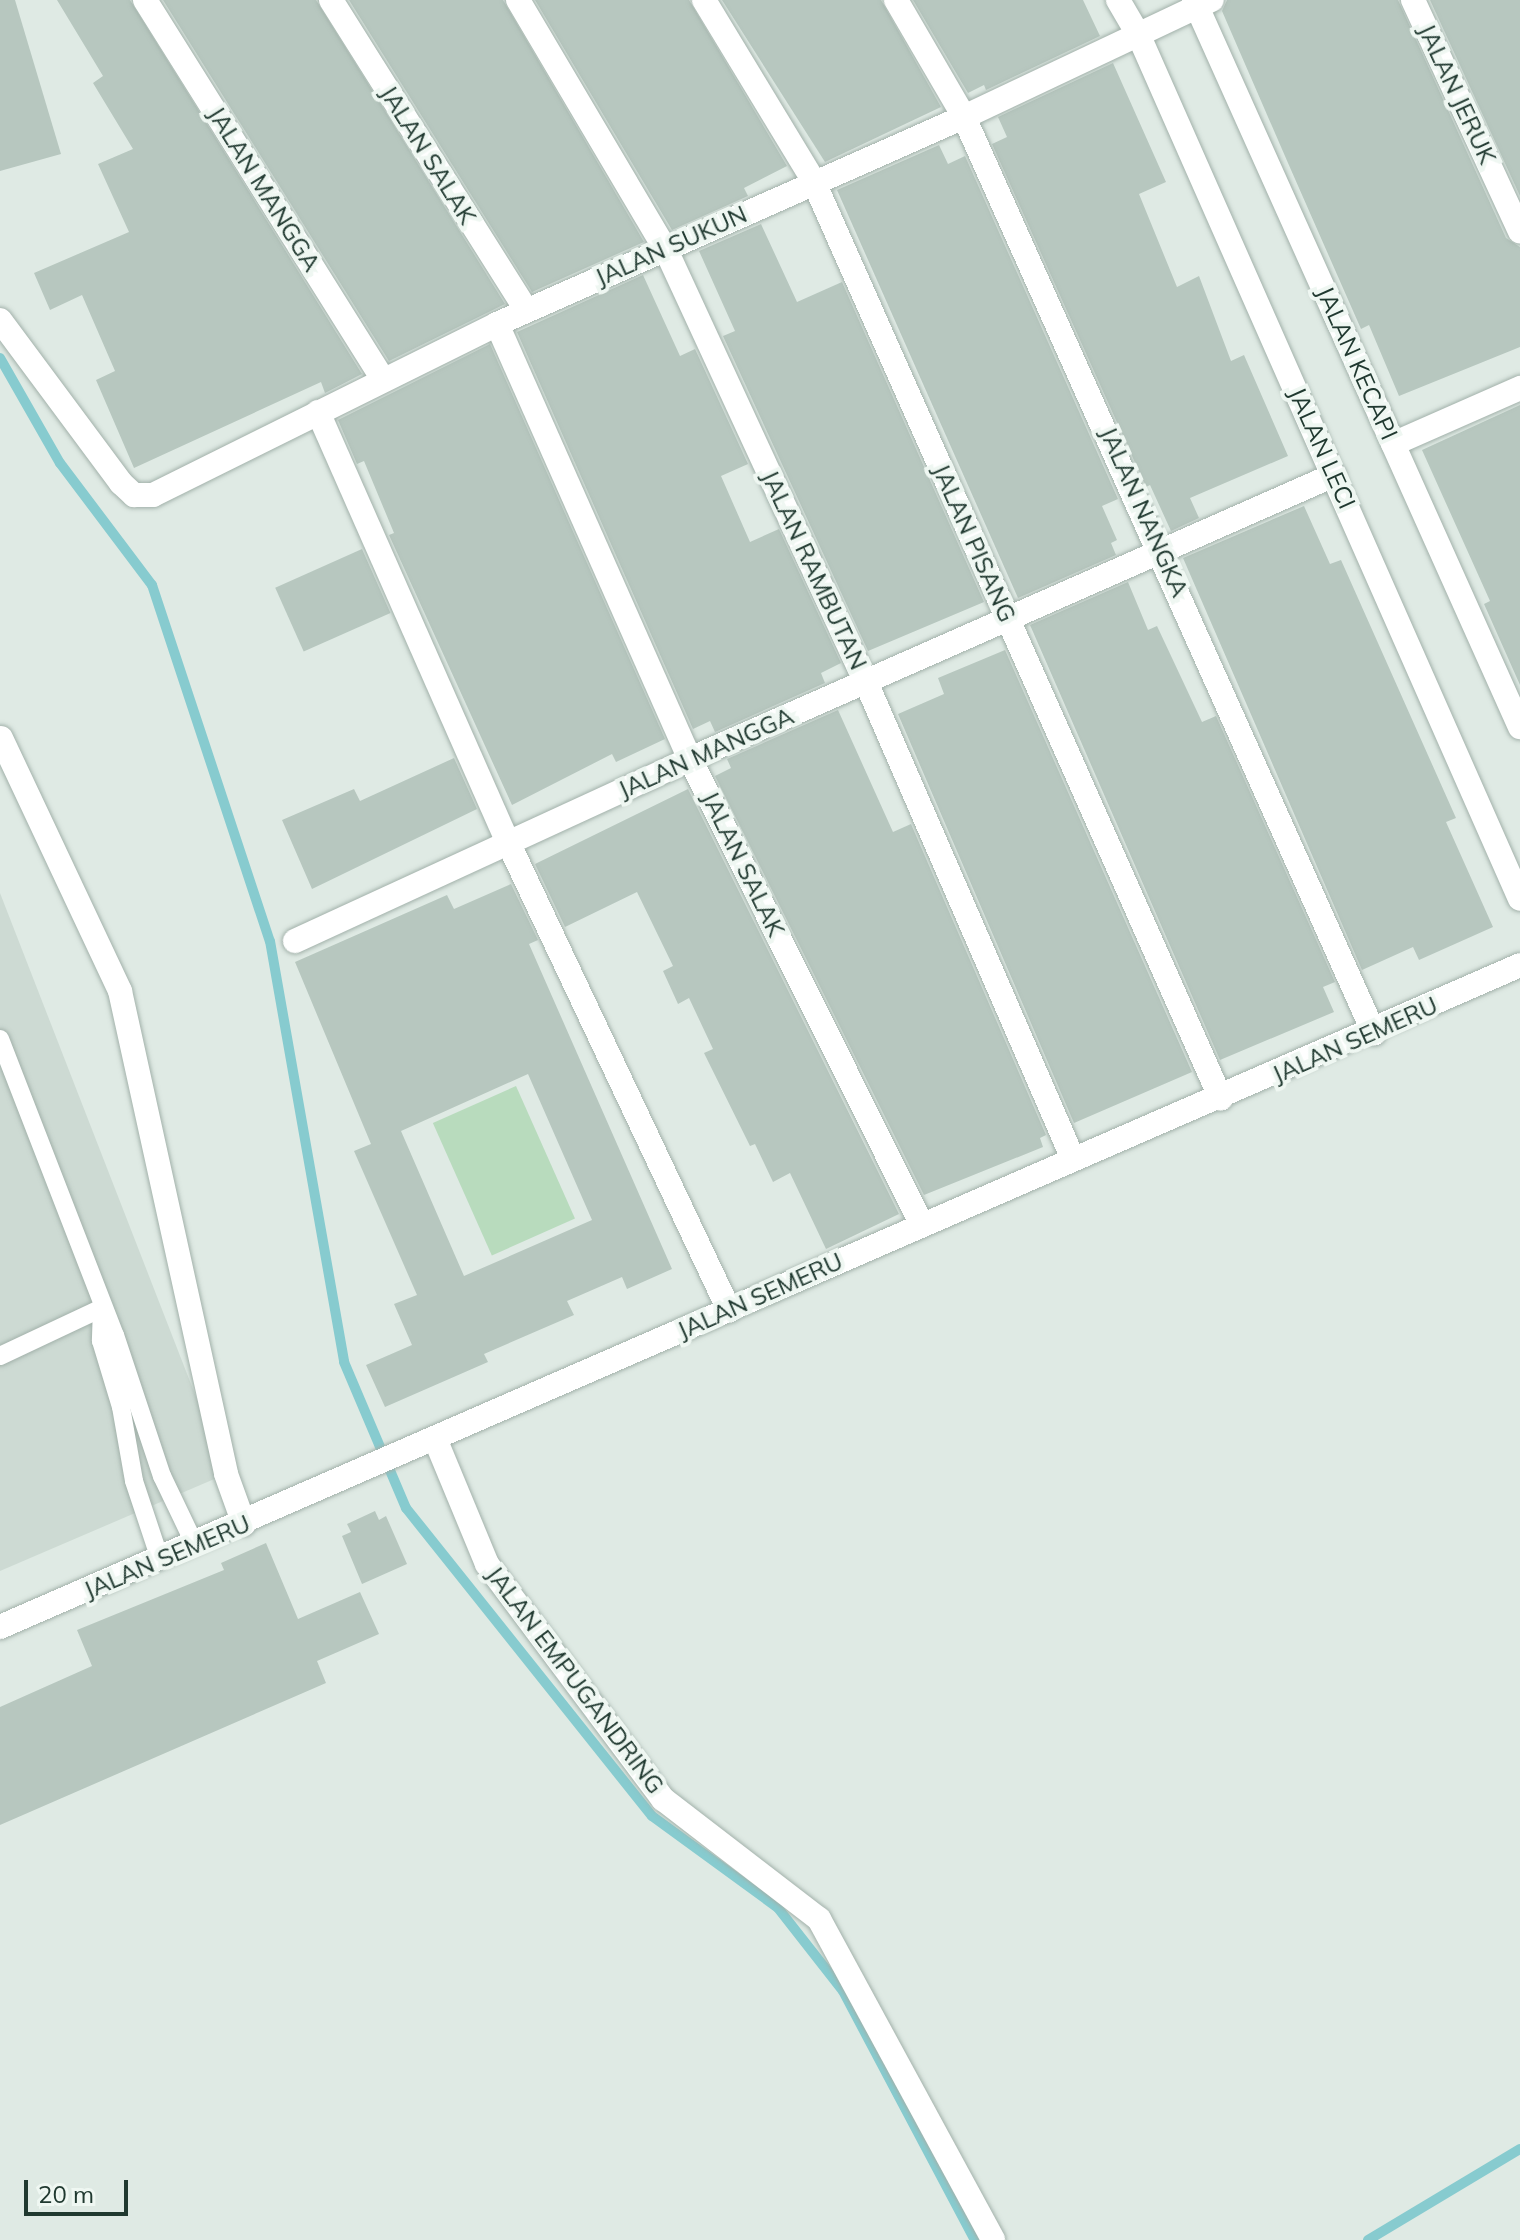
<!DOCTYPE html>
<html>
<head>
<meta charset="utf-8">
<style>
  body { margin:0 }
  #map { position:relative; width:1520px; height:2240px; overflow:hidden; background:#dfeae4; font-family:Mulish,sans-serif }
  div>[style] { position:absolute }
  .built>* { inset:0; background:#cddad3 }
  .green>* { inset:0; background:#b8dbbd; transform-origin:0 0 }
  .stream>* { height:10px; margin:-5px; padding:0 5px; transform-origin:5px; border-radius:5px; background:#87cbcf }
  .building>* { inset:0; background:#b7c7bf; transform-origin:0 0 }
  .roads { filter:drop-shadow(0 0 2px #a2b1aa) drop-shadow(0 0 2px #a2b1aa) }
  .service>* { height:18px; margin:-9px; padding:0 9px; transform-origin:9px; border-radius:9px; background:#fff }
  .minor>* { height:24px; margin:-12px; padding:0 12px; transform-origin:12px; border-radius:12px; background:#fff }
  .tertiary>* { height:24px; margin:-12px; padding:0 12px; transform-origin:12px; border-radius:12px; background:#fff }
  span { translate:-50% -50%; white-space:nowrap; text-align:center; line-height:1.15; -webkit-text-stroke:8px #eff7f2; paint-order:stroke }
  .street-label { font-size:24px; color:#203930 }
  .scale { position:absolute; left:24px; top:2180px; width:104px; height:36px; box-sizing:border-box; border:4px solid #203930; border-top:0; padding-left:10px; font-size:24px; line-height:28px; white-space:nowrap; color:#203930; -webkit-text-stroke:6px #eff7f2; paint-order:stroke }
</style>
</head>
<body>
<div id="map">
  <div class="built">
    <i style="clip-path:polygon(0 893px,226px 1474px,0 1571px)"></i>
  </div>
  <div class="green">
    <i style="left:516px;top:1086px;width:145px;height:91px;rotate:66deg"></i>
  </div>
  <div class="stream">
    <i style="left:0;top:358px;width:121px;rotate:60.3deg"></i>
    <i style="left:60px;top:463px;width:153px;rotate:53deg"></i>
    <i style="left:152px;top:585px;width:375px;rotate:71.7deg"></i>
    <i style="left:270px;top:941px;width:427px;rotate:80deg"></i>
    <i style="left:344px;top:1362px;width:159px;rotate:67deg"></i>
    <i style="left:406px;top:1508px;width:394px;rotate:51.4deg"></i>
    <i style="left:652px;top:1816px;width:156px;rotate:36.1deg"></i>
    <i style="left:778px;top:1908px;width:105px;rotate:51.9deg"></i>
    <i style="left:843px;top:1991px;width:282px;rotate:62.1deg"></i>
    <i style="left:1368px;top:2240px;width:177px;rotate:-30.9deg"></i>
  </div>
  <div class="building">
    <i style="clip-path:polygon(0 0,15px 0,61px 154px,0 171px)"></i>
    <i style="clip-path:polygon(57px 0,130px 0,362px 374px,325px 393px,321px 382px,134px 468px,96px 380px,115px 371px,82px 295px,50px 310px,34px 273px,129px 232px,98px 164px,133px 149px,93px 83px,103px 76px)"></i>
    <i style="clip-path:polygon(163px 0,316px 0,505px 304px,389px 361px)"></i>
    <i style="clip-path:polygon(349px 0,503px 0,644px 242px,532px 292px)"></i>
    <i style="clip-path:polygon(535px 0,689px 0,787px 166px,744px 188px,748px 196px,672px 230px)"></i>
    <i style="clip-path:polygon(722px 0,881px 0,941px 107px,825px 162px)"></i>
    <i style="clip-path:polygon(913px 0,1083px 0,1100px 36px,986px 90px,984px 85px,968px 93px)"></i>
    <i style="clip-path:polygon(1227px 0,1398px 0,1506px 238px,1520px 247px,1520px 347px,1399px 396px,1369px 325px,1361px 329px,1288px 163px,1222px 11px)"></i>
    <i style="clip-path:polygon(1430px 0,1520px 0,1520px 196px)"></i>
    <i style="clip-path:polygon(1113px 63px,1166px 182px,1139px 194px,1177px 287px,1199px 276px,1231px 361px,1244px 355px,1288px 456px,1190px 498px,1199px 518px,1171px 531px,1150px 485px,1146px 487px,992px 144px,1007px 137px,998px 117px)"></i>
    <i style="clip-path:polygon(939px 145px,948px 164px,965px 156px,1118px 499px,1102px 506px,1117px 540px,1111px 543px,1116px 555px,1018px 598px,837px 190px)"></i>
    <i style="clip-path:polygon(761px 224px,797px 302px,842px 282px,984px 602px,868px 651px,723px 336px,735px 331px,699px 251px)"></i>
    <i style="clip-path:polygon(643px 275px,680px 356px,695px 349px,748px 464px,721px 476px,750px 542px,779px 529px,841px 663px,821px 673px,825px 683px,715px 732px,710px 721px,693px 729px,517px 332px)"></i>
    <i style="clip-path:polygon(490px 344px,665px 739px,616px 762px,612px 754px,512px 805px,389px 535px,394px 533px,364px 461px,357px 464px,338px 420px)"></i>
    <i style="clip-path:polygon(1520px 405px,1520px 685px,1484px 604px,1490px 601px,1422px 450px)"></i>
    <i style="clip-path:polygon(1304px 506px,1330px 564px,1341px 560px,1456px 818px,1446px 822px,1493px 927px,1419px 960px,1413px 947px,1362px 970px,1183px 558px)"></i>
    <i style="left:362px;top:549px;width:70px;height:95px;rotate:66deg"></i>
    <i style="clip-path:polygon(1128px 582px,1148px 630px,1157px 626px,1202px 722px,1216px 716px,1335px 982px,1323px 987px,1334px 1012px,1220px 1060px,1030px 625px)"></i>
    <i style="clip-path:polygon(1005px 650px,1192px 1072px,1074px 1123px,898px 714px,944px 694px,938px 678px)"></i>
    <i style="clip-path:polygon(838px 710px,893px 832px,911px 824px,1046px 1135px,1040px 1138px,1043px 1147px,924px 1195px,715px 776px,731px 768px,727px 759px)"></i>
    <i style="clip-path:polygon(454px 758px,477px 809px,312px 889px,282px 820px,354px 789px,360px 801px)"></i>
    <i style="clip-path:polygon(688px 789px,899px 1214px,826px 1249px,790px 1173px,773px 1182px,755px 1144px,750px 1146px,704px 1053px,713px 1049px,689px 998px,678px 1004px,663px 971px,673px 966px,637px 892px,565px 927px,535px 864px)"></i>
    <i style="clip-path:polygon(evenodd,511px 884px,538px 940px,529px 944px,672px 1269px,627px 1289px,622px 1277px,567px 1301px,574px 1315px,484px 1354px,488px 1362px,385px 1407px,366px 1365px,412px 1345px,394px 1304px,417px 1295px,354px 1151px,371px 1144px,295px 962px,447px 895px,454px 909px,511px 884px,528px 1074px,592px 1220px,464px 1276px,401px 1131px,528px 1074px)"></i>
    <i style="clip-path:polygon(375px 1511px,379px 1520px,386px 1516px,407px 1564px,362px 1584px,342px 1536px,351px 1532px,347px 1524px)"></i>
    <i style="clip-path:polygon(266px 1543px,298px 1619px,360px 1592px,379px 1634px,317px 1661px,326px 1683px,0 1825px,0 1707px,92px 1666px,77px 1630px,224px 1570px,221px 1563px)"></i>
  </div>
  <div class="roads">
    <div class="service">
      <i style="left:0;top:1039px;width:318px;rotate:68.8deg"></i>
      <i style="left:115px;top:1335px;width:149px;rotate:71.6deg"></i>
      <i style="left:162px;top:1476px;width:76px;rotate:64.4deg"></i>
      <i style="left:0;top:1356px;width:113px;rotate:-25.2deg"></i>
      <i style="left:102px;top:1308px;width:33px;rotate:92deg"></i>
      <i style="left:101px;top:1341px;width:69px;rotate:73.1deg"></i>
      <i style="left:121px;top:1407px;width:75px;rotate:80deg"></i>
      <i style="left:134px;top:1481px;width:82px;rotate:71.6deg"></i>
    </div>
    <div class="minor">
      <i style="left:145px;top:0;width:446px;rotate:57.9deg"></i>
      <i style="left:331px;top:0;width:366px;rotate:57.8deg"></i>
      <i style="left:518px;top:0;width:291px;rotate:59.4deg"></i>
      <i style="left:666px;top:250px;width:476px;rotate:65.2deg"></i>
      <i style="left:866px;top:682px;width:520px;rotate:66.54deg"></i>
      <i style="left:704px;top:0;width:210px;rotate:58.8deg"></i>
      <i style="left:813px;top:180px;width:1005px;rotate:66.06deg"></i>
      <i style="left:896px;top:0;width:135px;rotate:59.8deg"></i>
      <i style="left:964px;top:117px;width:1004px;rotate:65.89deg"></i>
      <i style="left:1118px;top:0;width:42px;rotate:59.7deg"></i>
      <i style="left:1139px;top:36px;width:943px;rotate:66.18deg"></i>
      <i style="left:1194px;top:0;width:797px;rotate:65.85deg"></i>
      <i style="left:1413px;top:0;width:255px;rotate:65.2deg"></i>
      <i style="left:0;top:320px;width:203px;rotate:53.4deg"></i>
      <i style="left:121px;top:483px;width:18px;rotate:43deg"></i>
      <i style="left:134px;top:495px;width:19px"></i>
      <i style="left:153px;top:495px;width:384px;rotate:-26.4deg"></i>
      <i style="left:497px;top:324px;width:511px;rotate:-23.91deg"></i>
      <i style="left:964px;top:117px;width:274px;rotate:-25.3deg"></i>
      <i style="left:497px;top:324px;width:476px;rotate:66.1deg"></i>
      <i style="left:690px;top:759px;width:518px;rotate:63.53deg"></i>
      <i style="left:318px;top:412px;width:470px;rotate:66.2deg"></i>
      <i style="left:508px;top:842px;width:518px;rotate:64.72deg"></i>
      <i style="left:1393px;top:444px;width:139px;rotate:-23.8deg"></i>
      <i style="left:1px;top:738px;width:280px;rotate:64.8deg"></i>
      <i style="left:120px;top:991px;width:494px;rotate:77.6deg"></i>
      <i style="left:226px;top:1474px;width:53px;rotate:70.2deg"></i>
      <i style="left:295px;top:941px;width:435px;rotate:-24.7deg"></i>
      <i style="left:690px;top:759px;width:704px;rotate:-23.8deg"></i>
      <i style="left:436px;top:1441px;width:133px;rotate:67.5deg"></i>
      <i style="left:487px;top:1564px;width:294px;rotate:53.2deg"></i>
      <i style="left:663px;top:1799px;width:197px;rotate:37.6deg"></i>
      <i style="left:819px;top:1919px;width:365px;rotate:61.5deg"></i>
    </div>
    <div class="tertiary">
      <i style="left:0;top:1627px;width:1658px;rotate:-23.53deg"></i>
    </div>
  </div>
  <div class="street-label">
    <span style="left:1457px;top:94px;rotate:65deg">JALAN JERUK</span>
    <span style="left:428px;top:155px;rotate:58deg">JALAN SALAK</span>
    <span style="left:264px;top:189px;rotate:58deg">JALAN MANGGA</span>
    <span style="left:671px;top:246px;rotate:-24deg">JALAN SUKUN</span>
    <span style="left:1357px;top:363px;rotate:66deg">JALAN KECAPI</span>
    <span style="left:1322px;top:448px;rotate:66deg">JALAN LECI</span>
    <span style="left:1144px;top:512px;rotate:66deg">JALAN NANGKA</span>
    <span style="left:974px;top:543px;rotate:66deg">JALAN PISANG</span>
    <span style="left:814px;top:570px;rotate:65deg">JALAN RAMBUTAN</span>
    <span style="left:706px;top:753px;rotate:-24deg">JALAN MANGGA</span>
    <span style="left:743px;top:864px;rotate:64deg">JALAN SALAK</span>
    <span style="left:1355px;top:1040px;rotate:-24deg">JALAN SEMERU</span>
    <span style="left:760px;top:1296px;rotate:-24deg">JALAN SEMERU</span>
    <span style="left:167px;top:1557px;rotate:-23deg">JALAN SEMERU</span>
    <span style="left:575px;top:1680px;rotate:53deg">JALAN EMPUGANDRING</span>
  </div>
  <div class="scale">20 m</div>
</div>
</body>
</html>
